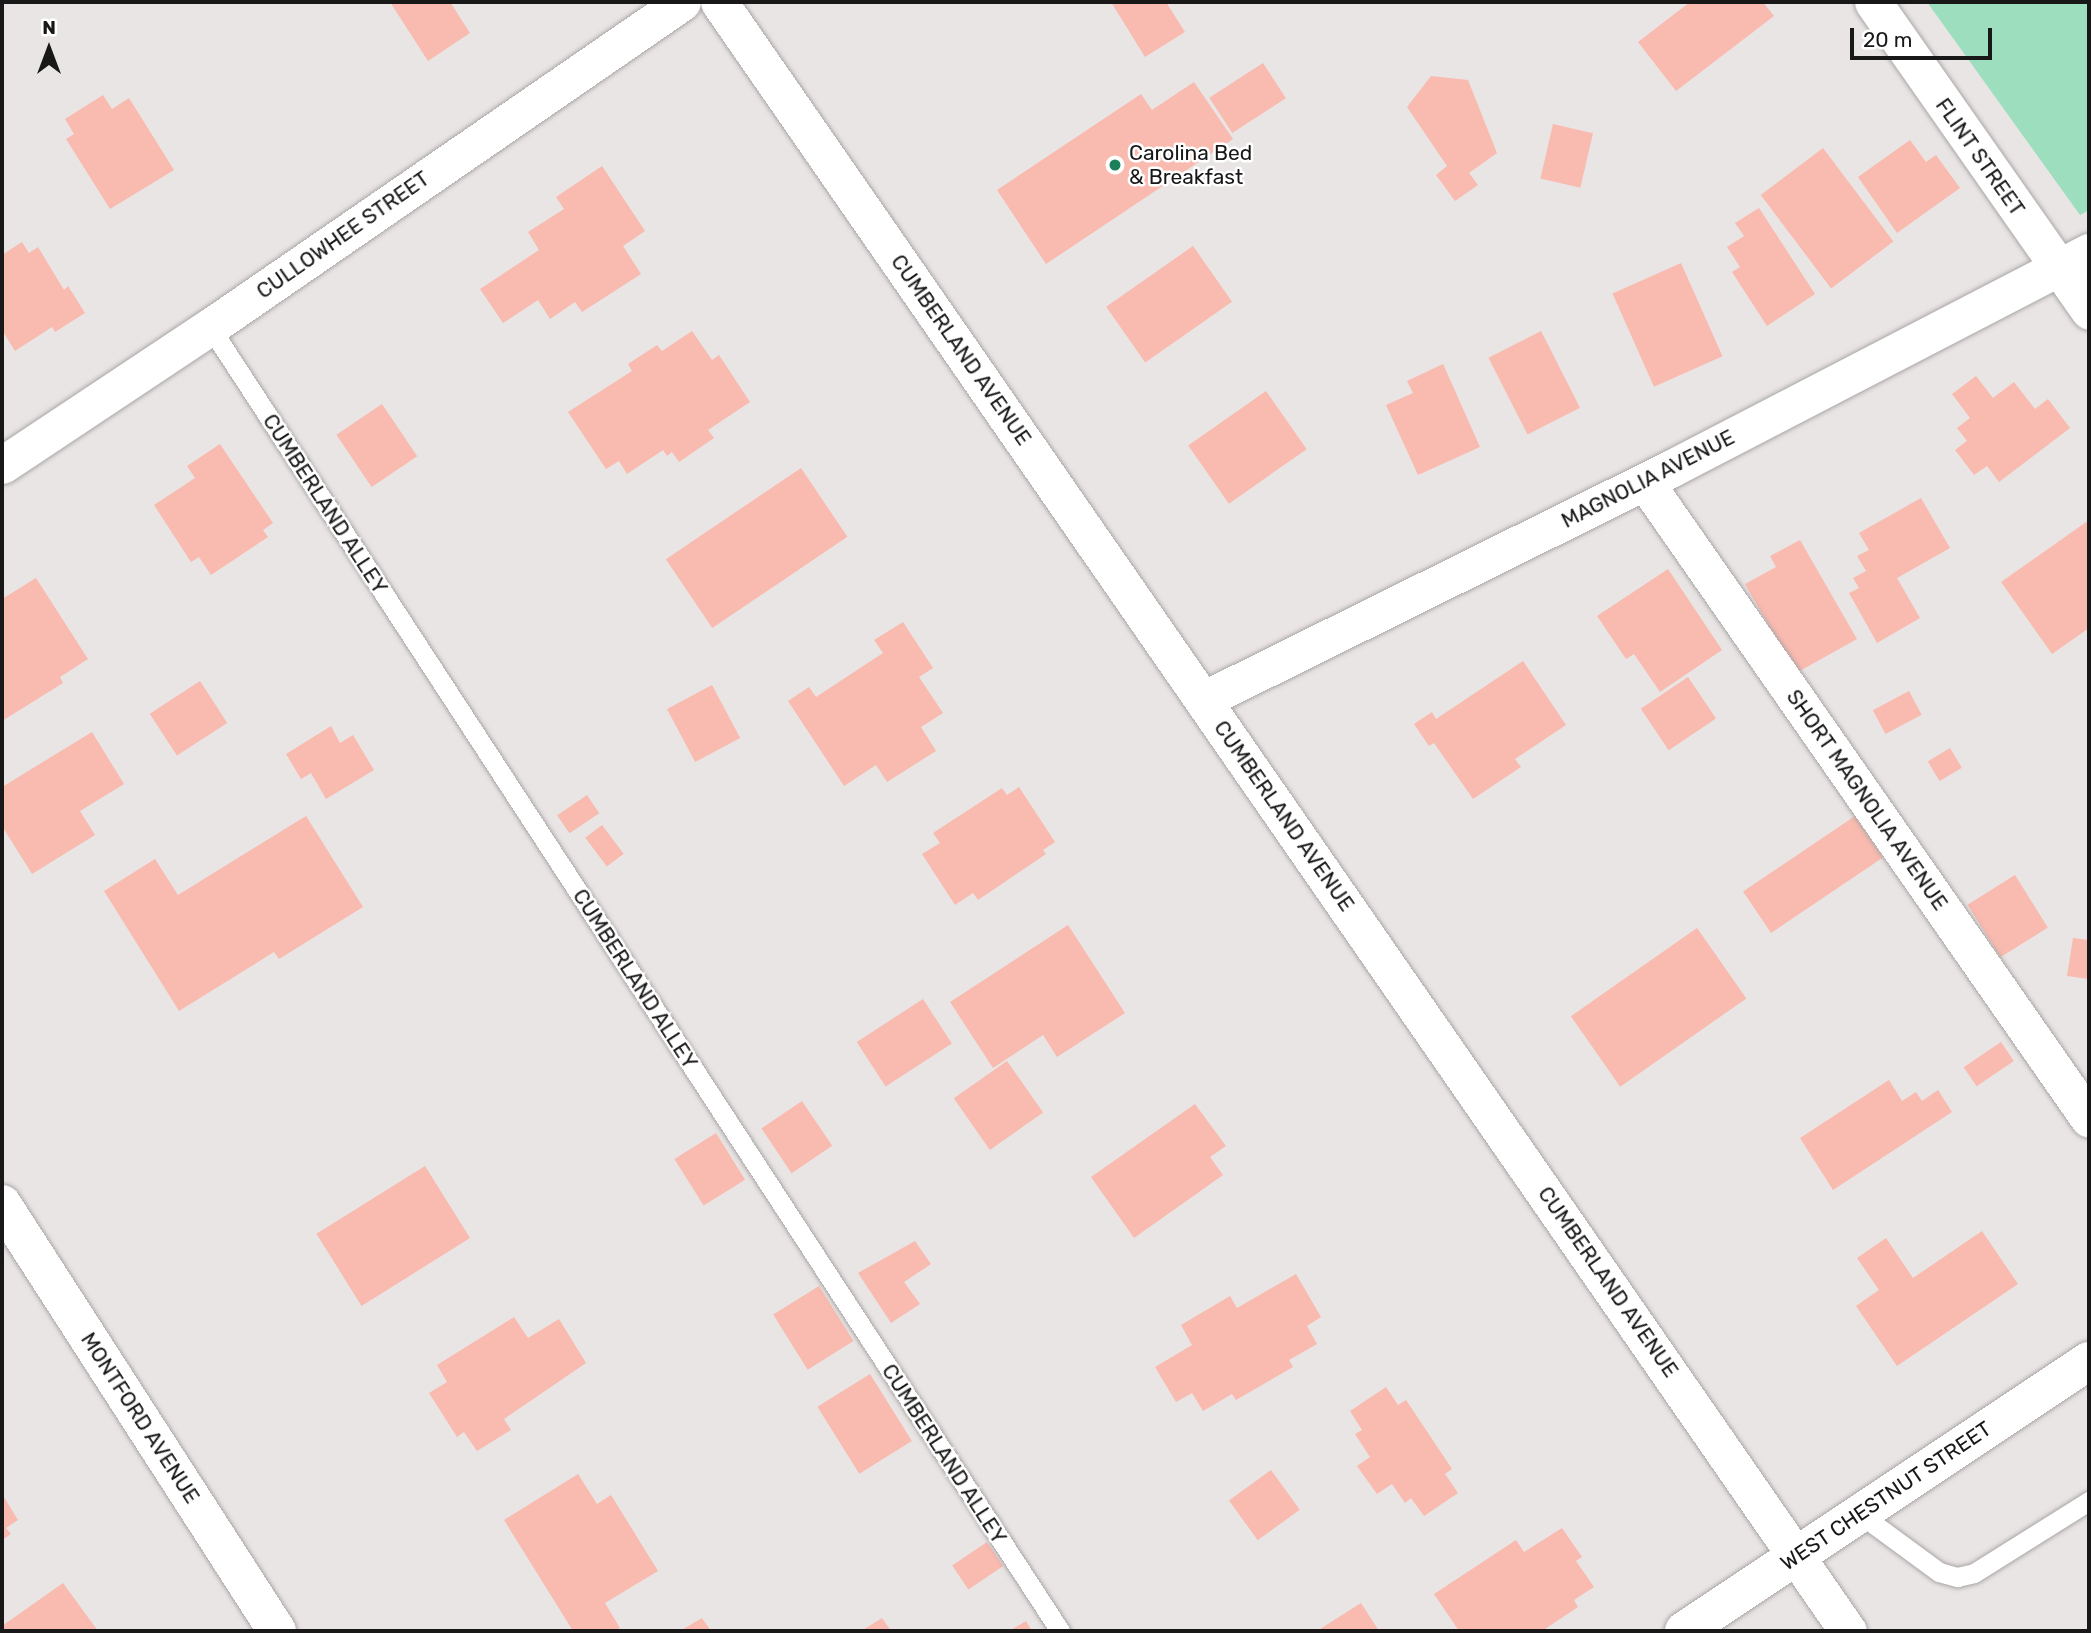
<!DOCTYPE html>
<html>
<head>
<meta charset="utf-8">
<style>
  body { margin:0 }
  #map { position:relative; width:2091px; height:1633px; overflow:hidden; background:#e9e5e4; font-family:Rubik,sans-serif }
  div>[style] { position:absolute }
  .green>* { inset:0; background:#9cdebd }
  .building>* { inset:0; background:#f9baaf; transform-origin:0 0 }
  .roads { filter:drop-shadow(0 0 2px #aaa6a6) drop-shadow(0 0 2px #aaa6a6) }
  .service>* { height:19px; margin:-9.5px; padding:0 9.5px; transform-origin:9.5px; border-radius:9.5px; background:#fff }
  .minor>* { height:37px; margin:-18.5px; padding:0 18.5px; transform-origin:18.5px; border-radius:18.5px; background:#fff }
  .tertiary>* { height:38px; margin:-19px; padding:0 19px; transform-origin:19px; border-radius:19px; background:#fff }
  .dots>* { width:19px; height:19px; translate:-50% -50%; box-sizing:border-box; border:4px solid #fff; border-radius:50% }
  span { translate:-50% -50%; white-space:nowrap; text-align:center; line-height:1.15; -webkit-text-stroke:5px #fff; paint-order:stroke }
  .poi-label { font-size:21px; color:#191818 }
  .left { translate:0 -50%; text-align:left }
  .street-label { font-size:21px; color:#191818 }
  .frame { position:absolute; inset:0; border:4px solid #191818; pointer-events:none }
  .north { position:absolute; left:14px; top:14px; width:70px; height:70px; -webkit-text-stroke:5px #fff; paint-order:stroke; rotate:0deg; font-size:19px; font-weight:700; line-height:28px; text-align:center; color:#191818 }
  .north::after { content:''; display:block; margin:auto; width:24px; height:32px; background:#191818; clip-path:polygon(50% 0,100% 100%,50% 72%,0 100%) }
  .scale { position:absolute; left:1850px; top:28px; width:142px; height:32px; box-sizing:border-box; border:4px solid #191818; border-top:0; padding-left:9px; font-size:21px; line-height:24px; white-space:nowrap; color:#191818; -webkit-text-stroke:5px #fff; paint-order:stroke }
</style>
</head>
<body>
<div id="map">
  <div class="green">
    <i style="clip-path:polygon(1927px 2px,2089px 2px,2089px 210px,2080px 215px)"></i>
  </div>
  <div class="building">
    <i style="clip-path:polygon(390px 2px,450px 2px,470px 33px,428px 61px)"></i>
    <i style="clip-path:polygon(1111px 2px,1166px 2px,1185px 32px,1145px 57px)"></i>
    <i style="clip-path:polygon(1690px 2px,1763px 2px,1774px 16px,1676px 91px,1638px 42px)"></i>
    <i style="left:1263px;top:63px;width:42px;height:64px;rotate:57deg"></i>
    <i style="clip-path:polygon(1431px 76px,1468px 80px,1497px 153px,1469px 173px,1478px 185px,1455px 201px,1436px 175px,1447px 166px,1407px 107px)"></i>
    <i style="clip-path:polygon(1194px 82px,1233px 139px,1046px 264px,997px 190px,1141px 94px,1152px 110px)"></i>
    <i style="clip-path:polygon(103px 95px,112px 109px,129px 98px,174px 170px,110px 209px,66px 139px,74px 134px,65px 119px)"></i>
    <i style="left:1553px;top:124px;width:41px;height:56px;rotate:13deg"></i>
    <i style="clip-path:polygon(1910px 140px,1926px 162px,1936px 155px,1960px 188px,1897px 233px,1858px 177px)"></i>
    <i style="left:1823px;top:148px;width:117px;height:78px;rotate:53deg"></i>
    <i style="clip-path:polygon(602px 166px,645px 231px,623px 246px,641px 274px,582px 312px,575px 302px,550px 319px,538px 300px,503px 323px,480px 289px,539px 250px,528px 232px,564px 209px,556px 197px)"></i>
    <i style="clip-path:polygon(1759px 208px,1815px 294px,1767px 326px,1732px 272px,1740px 267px,1727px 247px,1744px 236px,1735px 223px)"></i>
    <i style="clip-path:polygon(22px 242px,29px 253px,38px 247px,64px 290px,68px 286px,85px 313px,55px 332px,52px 327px,15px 351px,2px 330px,2px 255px)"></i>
    <i style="left:1193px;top:246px;width:68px;height:106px;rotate:55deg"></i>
    <i style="left:1681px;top:263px;width:102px;height:75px;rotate:66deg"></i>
    <i style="clip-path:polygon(692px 331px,712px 360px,719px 355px,750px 402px,708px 430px,714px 438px,679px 462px,672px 452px,667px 456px,663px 450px,627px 474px,619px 461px,606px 469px,568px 412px,632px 371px,628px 364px,657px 345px,662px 351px)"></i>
    <i style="left:1541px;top:331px;width:86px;height:59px;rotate:63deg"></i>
    <i style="clip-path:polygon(1443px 364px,1480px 447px,1418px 475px,1386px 405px,1413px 393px,1407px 381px)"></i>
    <i style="clip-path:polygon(1976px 376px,1993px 398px,2014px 382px,2035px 409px,2048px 399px,2070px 428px,1999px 482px,1987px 466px,1974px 475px,1955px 450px,1967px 441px,1957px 428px,1970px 418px,1952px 394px)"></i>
    <i style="left:1266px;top:391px;width:71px;height:95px;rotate:55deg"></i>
    <i style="left:382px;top:404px;width:63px;height:55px;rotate:56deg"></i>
    <i style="clip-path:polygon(220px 444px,273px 523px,263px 530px,268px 537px,211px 575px,199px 557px,191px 562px,154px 505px,195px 478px,187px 466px)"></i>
    <i style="left:801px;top:468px;width:83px;height:163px;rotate:56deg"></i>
    <i style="clip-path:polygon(1921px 498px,1950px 548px,1897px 578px,1920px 618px,1877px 643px,1849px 593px,1859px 588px,1853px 578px,1866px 571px,1857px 556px,1869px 550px,1859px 533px)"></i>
    <i style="clip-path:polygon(2089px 520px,2089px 628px,2052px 654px,2001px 582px)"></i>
    <i style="clip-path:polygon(1800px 540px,1857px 639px,1796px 673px,1745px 584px,1776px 567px,1770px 556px)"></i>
    <i style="clip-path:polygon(1668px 569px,1722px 650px,1660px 692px,1634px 654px,1626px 659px,1597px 616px)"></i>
    <i style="clip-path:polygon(36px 578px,88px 659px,60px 677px,63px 683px,2px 721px,2px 599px)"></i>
    <i style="clip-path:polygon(903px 622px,933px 668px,919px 677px,943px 713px,921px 727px,936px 751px,887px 782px,876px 765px,844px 786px,788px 701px,809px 687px,816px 697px,883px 653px,874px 640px)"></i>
    <i style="clip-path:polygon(1523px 661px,1566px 725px,1515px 759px,1521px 767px,1473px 799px,1434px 743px,1429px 746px,1414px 724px,1432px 712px,1436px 719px)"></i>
    <i style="left:1688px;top:677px;width:50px;height:57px;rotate:56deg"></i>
    <i style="left:200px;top:681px;width:50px;height:60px;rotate:57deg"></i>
    <i style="left:712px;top:685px;width:60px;height:51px;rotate:62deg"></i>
    <i style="left:1909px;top:691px;width:27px;height:41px;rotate:62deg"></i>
    <i style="clip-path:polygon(331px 726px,340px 743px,353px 735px,374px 770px,326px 799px,311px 773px,301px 779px,286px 754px)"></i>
    <i style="clip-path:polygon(92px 732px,124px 784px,80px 811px,95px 835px,32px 874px,2px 826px,2px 787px)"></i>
    <i style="left:1950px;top:748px;width:23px;height:26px;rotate:59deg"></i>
    <i style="clip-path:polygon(1019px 787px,1055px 842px,1043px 850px,1046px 854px,978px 900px,973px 893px,955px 905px,922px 854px,940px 843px,933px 833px,1002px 788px,1007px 795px)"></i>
    <i style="left:587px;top:795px;width:22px;height:36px;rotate:56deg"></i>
    <i style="clip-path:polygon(306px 816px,363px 907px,279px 959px,274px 952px,179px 1011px,104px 891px,155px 859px,178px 895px)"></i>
    <i style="left:1855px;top:816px;width:50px;height:135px;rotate:56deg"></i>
    <i style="left:602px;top:825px;width:36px;height:21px;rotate:53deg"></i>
    <i style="left:2015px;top:875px;width:62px;height:56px;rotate:58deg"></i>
    <i style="clip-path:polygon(1068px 925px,1125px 1013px,1057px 1057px,1043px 1035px,993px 1068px,950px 1002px)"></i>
    <i style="left:1697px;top:928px;width:86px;height:154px;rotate:55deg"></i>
    <i style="clip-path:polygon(2073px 938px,2089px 940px,2089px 979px,2067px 976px)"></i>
    <i style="left:923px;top:999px;width:53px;height:79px;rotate:57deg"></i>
    <i style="left:2001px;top:1042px;width:23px;height:45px;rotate:56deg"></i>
    <i style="left:1007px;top:1061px;width:63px;height:65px;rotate:55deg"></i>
    <i style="clip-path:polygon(1889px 1080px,1902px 1101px,1916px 1092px,1922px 1101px,1938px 1090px,1952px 1112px,1833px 1190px,1800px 1138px)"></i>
    <i style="left:802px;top:1101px;width:54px;height:49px;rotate:56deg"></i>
    <i style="clip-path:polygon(1195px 1104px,1226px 1146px,1210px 1157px,1223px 1175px,1134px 1238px,1091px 1177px)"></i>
    <i style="left:716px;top:1133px;width:55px;height:49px;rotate:58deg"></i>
    <i style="left:425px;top:1166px;width:85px;height:128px;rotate:58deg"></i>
    <i style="clip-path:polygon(1982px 1231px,2018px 1284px,1897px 1366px,1856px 1306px,1879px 1290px,1857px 1258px,1886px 1238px,1913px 1278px)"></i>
    <i style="clip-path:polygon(915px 1241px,931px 1264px,904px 1282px,920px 1304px,891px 1323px,858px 1273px)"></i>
    <i style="clip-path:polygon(1296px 1274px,1321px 1317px,1307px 1326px,1317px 1344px,1289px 1360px,1293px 1367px,1236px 1400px,1232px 1394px,1203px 1411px,1192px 1393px,1176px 1402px,1155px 1367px,1192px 1345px,1181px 1325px,1230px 1296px,1237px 1308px)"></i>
    <i style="left:819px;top:1286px;width:65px;height:54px;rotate:58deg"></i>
    <i style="clip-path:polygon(514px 1317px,528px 1338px,559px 1319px,586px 1363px,504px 1419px,511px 1430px,477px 1451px,464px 1432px,457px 1437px,429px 1393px,447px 1382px,437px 1365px)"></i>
    <i style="left:870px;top:1374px;width:79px;height:62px;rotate:58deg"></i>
    <i style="clip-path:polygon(1386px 1387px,1398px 1405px,1406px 1400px,1452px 1469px,1445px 1474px,1458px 1493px,1424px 1516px,1411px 1498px,1405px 1503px,1392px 1484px,1377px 1494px,1357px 1466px,1370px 1457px,1355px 1434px,1362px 1430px,1350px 1411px)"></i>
    <i style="left:1271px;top:1470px;width:49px;height:52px;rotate:54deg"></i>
    <i style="clip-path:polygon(578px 1474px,597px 1504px,611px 1495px,658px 1571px,605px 1603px,620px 1628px,615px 1631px,573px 1631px,504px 1520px)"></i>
    <i style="clip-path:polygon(2px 1494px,18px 1520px,6px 1528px,11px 1534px,2px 1540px)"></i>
    <i style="clip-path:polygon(1562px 1528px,1582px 1557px,1576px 1561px,1594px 1587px,1574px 1600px,1578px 1607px,1542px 1631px,1459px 1631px,1434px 1594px,1516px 1540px,1524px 1552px)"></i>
    <i style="left:987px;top:1542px;width:29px;height:42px;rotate:56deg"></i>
    <i style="clip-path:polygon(63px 1583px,98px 1631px,2px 1631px,2px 1626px)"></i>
    <i style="clip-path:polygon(1361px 1603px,1379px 1631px,1317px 1631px)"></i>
    <i style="clip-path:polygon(702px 1618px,711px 1631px,680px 1631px)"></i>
    <i style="clip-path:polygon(882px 1618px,891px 1631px,861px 1631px)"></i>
    <i style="clip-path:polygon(1026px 1621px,1032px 1631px,1009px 1631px)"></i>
  </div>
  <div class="roads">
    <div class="service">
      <i style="left:210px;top:327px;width:1557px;rotate:56.9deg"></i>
      <i style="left:1860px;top:1514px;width:98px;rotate:36.3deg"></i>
      <i style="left:1939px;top:1572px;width:19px;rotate:16deg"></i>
      <i style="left:1957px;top:1577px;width:17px;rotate:-13deg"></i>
      <i style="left:1974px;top:1573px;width:136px;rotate:-32.1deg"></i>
    </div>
    <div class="minor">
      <i style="left:719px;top:2px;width:1982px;rotate:55.28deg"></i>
      <i style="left:1873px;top:2px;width:377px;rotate:55deg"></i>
      <i style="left:2px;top:465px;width:250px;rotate:-33.6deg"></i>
      <i style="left:210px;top:327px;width:573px;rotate:-34.55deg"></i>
      <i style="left:1645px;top:482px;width:776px;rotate:55.12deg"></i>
      <i style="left:1203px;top:700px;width:523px;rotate:-26.32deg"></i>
      <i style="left:1672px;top:468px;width:470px;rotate:-27.4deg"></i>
    </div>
    <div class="tertiary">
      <i style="left:2px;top:1204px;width:508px;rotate:57.22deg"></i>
      <i style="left:1684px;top:1631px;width:487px;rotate:-33.7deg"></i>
    </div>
  </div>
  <div class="dots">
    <i style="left:1115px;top:165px;background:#1a805a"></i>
  </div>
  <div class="poi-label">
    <span class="left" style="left:1129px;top:165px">Carolina Bed<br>&amp; Breakfast</span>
  </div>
  <div class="street-label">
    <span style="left:1980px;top:157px;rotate:55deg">FLINT STREET</span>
    <span style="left:343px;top:235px;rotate:-35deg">CULLOWHEE STREET</span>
    <span style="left:961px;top:350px;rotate:55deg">CUMBERLAND AVENUE</span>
    <span style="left:1648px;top:479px;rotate:-27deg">MAGNOLIA AVENUE</span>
    <span style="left:325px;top:504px;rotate:57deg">CUMBERLAND ALLEY</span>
    <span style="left:1867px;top:800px;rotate:55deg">SHORT MAGNOLIA AVENUE</span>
    <span style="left:1284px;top:816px;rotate:55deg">CUMBERLAND AVENUE</span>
    <span style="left:635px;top:979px;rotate:57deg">CUMBERLAND ALLEY</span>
    <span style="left:1608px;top:1282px;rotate:55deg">CUMBERLAND AVENUE</span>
    <span style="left:140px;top:1418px;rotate:57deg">MONTFORD AVENUE</span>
    <span style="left:944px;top:1454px;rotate:57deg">CUMBERLAND ALLEY</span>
    <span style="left:1886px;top:1496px;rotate:-34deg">WEST CHESTNUT STREET</span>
  </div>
  <div class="frame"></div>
  <div class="north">N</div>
  <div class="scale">20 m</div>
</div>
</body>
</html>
